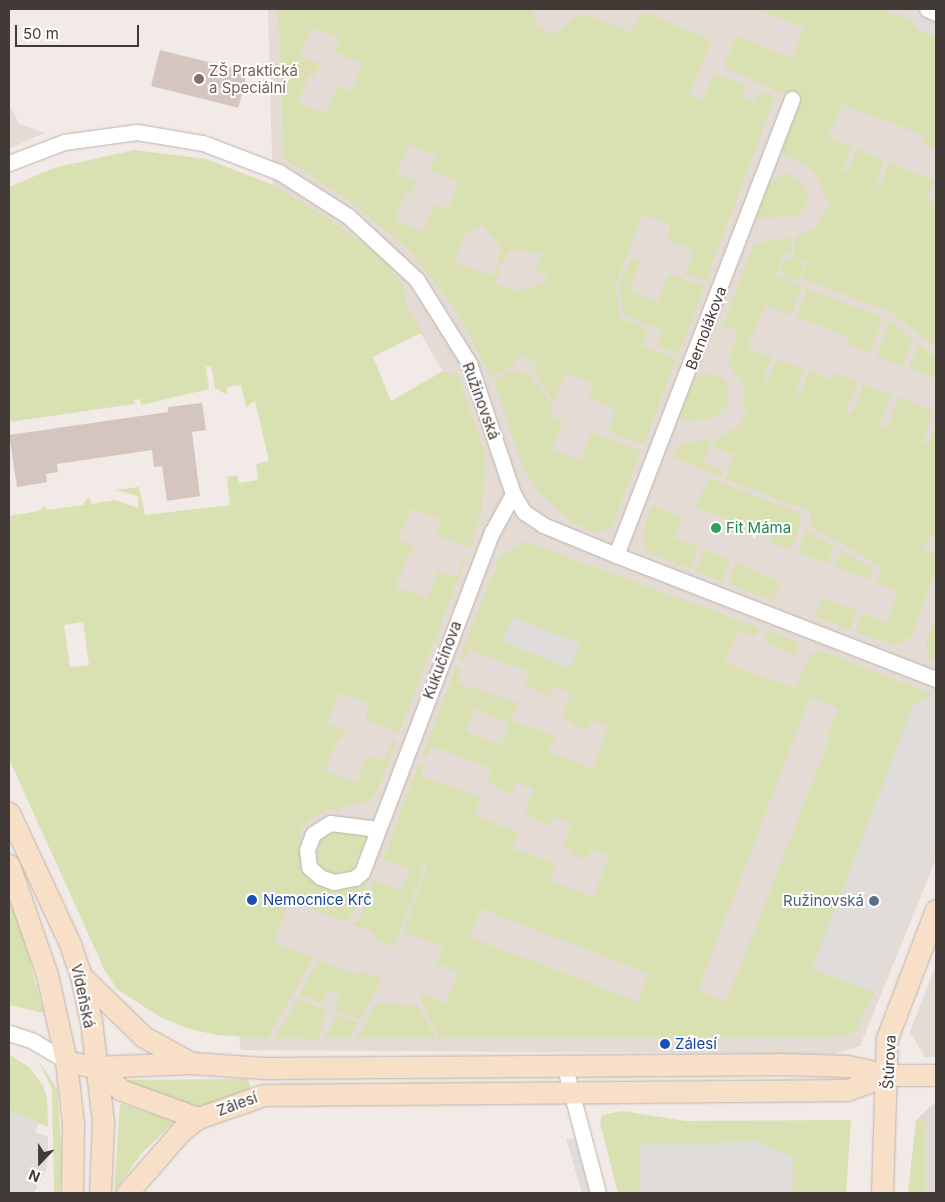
<!DOCTYPE html>
<html>
<head>
<meta charset="utf-8">
<style>
  body { margin:0 }
  #map { position:relative; width:945px; height:1202px; overflow:hidden; background:#f1eae6; font-family:Inter,sans-serif }
  div>[style] { position:absolute }
  .residential>* { inset:0; background:#e4dbd4 }
  .industrial>* { inset:0; background:#e0dad7 }
  .green>* { inset:0; background:#d9e1b2; transform-origin:0 0 }
  .round { border-radius:50% }
  .parking>* { inset:0; background:#dfdcda; transform-origin:0 0 }
  .building>* { inset:0; background:#d4c6bf; transform-origin:0 0 }
  .roads { filter:drop-shadow(0 0 1px #beb3ac) drop-shadow(0 0 1px #beb3ac) }
  .street>* { height:15px; margin:-7.5px; padding:0 7.5px; transform-origin:7.5px; border-radius:7.5px; background:#fff }
  .secondary>* { height:21px; margin:-10.5px; padding:0 10.5px; transform-origin:10.5px; border-radius:10.5px; background:#f8dfc8 }
  .dots>* { width:14px; height:14px; translate:-50% -50%; box-sizing:border-box; border:2px solid #fff; border-radius:50% }
  span { translate:-50% -50%; white-space:nowrap; text-align:center; line-height:1.15; -webkit-text-stroke:4px #fff; paint-order:stroke }
  .education-label { font-size:15px; color:#785e54 }
  .left { translate:0 -50%; text-align:left }
  .street-label { font-size:15px; color:#423a36 }
  .leisure-label { font-size:15px; color:#27864d }
  .transit-label { font-size:15px; color:#164399 }
  .service-label { font-size:15px; color:#4e5e75 }
  .right { translate:-100% -50%; text-align:right }
  .frame { position:absolute; inset:0; border:10px solid #423a36; pointer-events:none }
  .north { position:absolute; left:15px; top:1137px; width:50px; height:50px; -webkit-text-stroke:4px #fff; paint-order:stroke; rotate:202deg; font-size:14px; font-weight:700; line-height:20px; text-align:center; color:#423a36 }
  .north::after { content:''; display:block; margin:auto; width:18px; height:22px; background:#423a36; clip-path:polygon(50% 0,100% 100%,50% 72%,0 100%) }
  .scale { position:absolute; left:15px; top:25px; width:124px; height:22px; box-sizing:border-box; border:2px solid #423a36; border-top:0; padding-left:6px; font-size:15px; line-height:18px; white-space:nowrap; color:#423a36; -webkit-text-stroke:4px #fff; paint-order:stroke }
</style>
</head>
<body>
<div id="map">
  <div class="residential">
    <i style="clip-path:polygon(268px 9px,936px 9px,936px 859px,860px 1046px,833px 1054px,240px 1050px,235px 936px,447px 379px,420px 332px,273px 197px)"></i>
    <i style="clip-path:polygon(9px 106px,20px 124px,45px 133px,9px 149px)"></i>
    <i style="clip-path:polygon(936px 964px,936px 1057px,925px 1057px,910px 1032px)"></i>
  </div>
  <div class="industrial">
    <i style="clip-path:polygon(936px 1101px,936px 1193px,925px 1193px,926px 1120px,916px 1120px)"></i>
  </div>
  <div class="green">
    <i style="clip-path:polygon(evenodd,278px 9px,532px 9px,536px 24px,554px 35px,576px 16px,588px 16px,630px 32px,644px 12px,711px 40px,689px 95px,702px 101px,713px 73px,746px 86px,742px 98px,754px 103px,759px 91px,775px 97px,706px 281px,685px 273px,694px 250px,666px 240px,671px 225px,643px 215px,631px 244px,616px 285px,619px 318px,648px 329px,642px 345px,676px 359px,644px 445px,608px 431px,616px 409px,588px 398px,594px 384px,566px 373px,554px 402px,534px 372px,537px 363px,519px 356px,513px 366px,492px 377px,452px 305px,409px 250px,355px 205px,284px 158px,278px 9px,311px 28px,340px 38px,334px 52px,362px 63px,351px 91px,337px 86px,327px 114px,298px 103px,309px 75px,314px 77px,320px 64px,300px 56px,311px 28px,278px 9px,408px 145px,436px 156px,431px 170px,458px 181px,448px 209px,434px 204px,423px 232px,395px 221px,405px 193px,411px 195px,416px 181px,397px 174px,408px 145px,278px 9px,482px 224px,502px 250px,497px 261px,502px 263px,509px 250px,542px 253px,536px 271px,546px 276px,547px 282px,515px 292px,495px 283px,500px 269px,496px 266px,492px 276px,454px 262px,464px 236px,482px 224px)"></i>
    <i style="clip-path:polygon(757px 9px,882px 9px,936px 29px,936px 149px,922px 144px,925px 136px,842px 104px,828px 138px,851px 147px,843px 171px,848px 172px,857px 149px,884px 160px,876px 183px,881px 185px,889px 162px,933px 181px,925px 202px,931px 204px,936px 191px,936px 347px,891px 312px,802px 279px,808px 262px,794px 256px,795px 237px,814px 229px,832px 201px,826px 198px,816px 175px,805px 164px,786px 157px,782px 151px,799px 101px,724px 67px,736px 36px,792px 58px,804px 27px)"></i>
    <i style="clip-path:polygon(evenodd,134px 150px,207px 159px,273px 185px,332px 221px,387px 262px,403px 286px,407px 308px,423px 332px,373px 357px,391px 401px,445px 370px,449px 376px,457px 372px,485px 454px,482px 509px,470px 549px,436px 534px,441px 520px,410px 509px,398px 540px,417px 548px,407px 556px,396px 587px,427px 599px,438px 571px,456px 576px,464px 555px,467px 556px,399px 733px,365px 719px,370px 704px,339px 693px,327px 724px,347px 732px,337px 740px,325px 771px,357px 783px,367px 756px,385px 760px,393px 739px,397px 740px,377px 792px,369px 800px,315px 815px,299px 831px,312px 879px,370px 876px,359px 905px,345px 922px,290px 900px,274px 942px,313px 958px,268px 1038px,216px 1035px,187px 1028px,160px 1017px,117px 989px,105px 971px,9px 759px,9px 516px,39px 511px,44px 506px,47px 510px,83px 505px,88px 497px,92px 504px,115px 500px,138px 508px,138px 496px,116px 490px,139px 487px,145px 515px,230px 505px,227px 477px,237px 475px,239px 483px,258px 480px,256px 464px,269px 461px,255px 401px,246px 407px,241px 385px,227px 387px,227px 395px,215px 388px,211px 366px,206px 367px,209px 389px,141px 405px,140px 399px,134px 400px,134px 404px,9px 422px,9px 187px,54px 168px,134px 150px,83px 622px,89px 665px,70px 667px,64px 625px,83px 622px)"></i>
    <i style="clip-path:polygon(789px 174px,805px 185px,808px 197px,804px 209px,797px 216px,756px 218px,768px 184px,780px 175px)"></i>
    <i style="clip-path:polygon(792px 238px,791px 255px,784px 253px,776px 276px,802px 287px,791px 315px,765px 305px,751px 338px,749px 348px,772px 357px,763px 380px,768px 382px,777px 359px,804px 369px,795px 393px,800px 394px,809px 371px,832px 380px,835px 373px,858px 382px,845px 412px,852px 414px,864px 384px,891px 395px,879px 425px,887px 427px,898px 397px,933px 411px,922px 441px,929px 444px,936px 422px,936px 531px,921px 549px,936px 552px,936px 569px,911px 637px,896px 645px,855px 632px,862px 613px,887px 622px,898px 591px,876px 583px,882px 567px,813px 528px,809px 511px,725px 479px,734px 455px,716px 448px,716px 438px,738px 426px,749px 409px,744px 407px,743px 382px,728px 364px,738px 331px,723px 326px,752px 247px,760px 242px)"></i>
    <i class="round" style="left:782px;top:258px;width:22px;height:22px"></i>
    <i style="clip-path:polygon(631px 258px,640px 262px,630px 291px,658px 302px,669px 274px,705px 286px,678px 354px,657px 346px,663px 330px,623px 315px,619px 286px)"></i>
    <i style="clip-path:polygon(807px 289px,883px 317px,870px 353px,847px 344px,848px 337px,797px 317px)"></i>
    <i style="clip-path:polygon(889px 320px,912px 339px,903px 366px,876px 356px)"></i>
    <i style="clip-path:polygon(918px 344px,936px 358px,936px 379px,909px 368px)"></i>
    <i style="clip-path:polygon(514px 370px,532px 376px,553px 407px,550px 415px,563px 421px,552px 450px,581px 460px,591px 432px,641px 451px,613px 524px,606px 530px,591px 532px,569px 520px,535px 488px,524px 469px,494px 380px)"></i>
    <i style="clip-path:polygon(703px 373px,721px 377px,728px 384px,728px 405px,712px 418px,683px 421px,680px 415px,695px 378px)"></i>
    <i style="clip-path:polygon(712px 439px,704px 463px,724px 470px,722px 477px,671px 457px,681px 444px)"></i>
    <i style="clip-path:polygon(710px 478px,800px 513px,802px 520px,791px 550px,770px 542px,772px 536px,695px 507px)"></i>
    <i style="clip-path:polygon(652px 506px,682px 517px,674px 538px,698px 547px,690px 569px,650px 553px,644px 547px,643px 531px)"></i>
    <i style="clip-path:polygon(806px 530px,834px 545px,827px 564px,798px 553px)"></i>
    <i style="clip-path:polygon(evenodd,524px 541px,759px 628px,755px 638px,737px 631px,725px 662px,752px 674px,796px 688px,810px 655px,818px 650px,932px 694px,913px 706px,812px 969px,874px 992px,856px 1031px,846px 1036px,805px 1038px,439px 1038px,420px 999px,422px 994px,446px 1003px,458px 972px,436px 963px,443px 947px,404px 932px,427px 865px,422px 863px,420px 878px,394px 947px,373px 939px,374px 933px,351px 924px,360px 917px,374px 880px,402px 891px,410px 869px,383px 859px,419px 763px,424px 765px,421px 776px,481px 798px,474px 816px,518px 832px,512px 848px,556px 864px,550px 881px,594px 897px,609px 855px,592px 849px,586px 860px,572px 854px,572px 850px,563px 847px,562px 850px,572px 823px,554px 816px,549px 827px,526px 814px,524px 817px,534px 789px,517px 783px,511px 794px,488px 782px,486px 785px,492px 769px,432px 746px,427px 758px,422px 756px,456px 667px,461px 668px,457px 683px,518px 703px,511px 720px,555px 736px,549px 752px,593px 769px,609px 726px,592px 720px,586px 730px,571px 724px,572px 721px,563px 717px,561px 721px,571px 693px,554px 686px,548px 697px,525px 685px,523px 688px,529px 672px,469px 649px,464px 661px,459px 659px,500px 556px,524px 541px,810px 697px,838px 708px,827px 736px,830px 738px,726px 1002px,698px 990px,810px 697px,524px 541px,474px 709px,509px 723px,501px 745px,466px 731px,474px 709px,524px 541px,481px 909px,648px 973px,638px 1002px,470px 937px,481px 909px)"></i>
    <i style="left:704px;top:549px;width:28px;height:24px;rotate:23deg"></i>
    <i style="clip-path:polygon(841px 550px,873px 569px,869px 580px,835px 566px)"></i>
    <i style="clip-path:polygon(736px 562px,780px 582px,773px 601px,728px 584px)"></i>
    <i style="left:822px;top:598px;width:37px;height:20px;rotate:20deg"></i>
    <i style="clip-path:polygon(936px 618px,936px 663px,928px 656px,926px 644px)"></i>
    <i style="clip-path:polygon(767px 630px,797px 642px,796px 657px,763px 641px)"></i>
    <i style="clip-path:polygon(366px 827px,370px 833px,351px 871px,336px 875px,321px 867px,317px 848px,326px 834px)"></i>
    <i style="clip-path:polygon(9px 895px,22px 933px,44px 1013px,9px 1005px)"></i>
    <i style="clip-path:polygon(319px 960px,358px 976px,360px 971px,382px 979px,360px 1019px,334px 1010px,340px 996px,328px 991px,322px 1004px,299px 995px)"></i>
    <i style="clip-path:polygon(297px 999px,325px 1010px,319px 1039px,275px 1038px)"></i>
    <i style="clip-path:polygon(376px 1004px,417px 1005px,436px 1038px,356px 1038px)"></i>
    <i style="clip-path:polygon(337px 1015px,358px 1022px,349px 1038px,324px 1038px)"></i>
    <i style="clip-path:polygon(9px 1054px,30px 1068px,43px 1086px,47px 1098px,48px 1127px,9px 1111px)"></i>
    <i style="clip-path:polygon(39px 1061px,57px 1089px,62px 1159px,60px 1193px,54px 1193px,52px 1089px)"></i>
    <i style="clip-path:polygon(248px 1079px,251px 1089px,197px 1108px,115px 1080px)"></i>
    <i style="clip-path:polygon(120px 1104px,175px 1121px,141px 1154px,114px 1193px)"></i>
    <i style="clip-path:polygon(622px 1111px,686px 1121px,851px 1120px,846px 1193px,793px 1193px,793px 1157px,640px 1145px,640px 1193px,618px 1193px,600px 1123px,602px 1115px)"></i>
    <i style="clip-path:polygon(916px 1120px,926px 1120px,925px 1193px,908px 1193px)"></i>
  </div>
  <div class="parking">
    <i style="clip-path:polygon(918px 16px,936px 24px,936px 37px,913px 28px)"></i>
    <i style="left:512px;top:617px;width:73px;height:26px;rotate:22deg"></i>
    <i style="clip-path:polygon(932px 694px,936px 696px,936px 833px,874px 992px,812px 969px,913px 706px)"></i>
    <i style="clip-path:polygon(9px 1111px,39px 1123px,35px 1132px,48px 1137px,47px 1168px,34px 1193px,9px 1193px)"></i>
    <i style="clip-path:polygon(576px 1138px,591px 1193px,582px 1193px,566px 1139px)"></i>
    <i style="clip-path:polygon(760px 1142px,793px 1157px,793px 1193px,640px 1193px,640px 1144px)"></i>
  </div>
  <div class="building">
    <i style="left:160px;top:50px;width:90px;height:37px;rotate:14deg"></i>
    <i style="clip-path:polygon(202px 403px,206px 430px,192px 432px,200px 496px,167px 501px,162px 466px,154px 467px,152px 450px,57px 464px,58px 472px,46px 474px,47px 482px,17px 487px,9px 435px,168px 412px,168px 407px)"></i>
  </div>
  <div class="roads">
    <div class="street">
      <i style="left:927px;top:9px;width:10px;rotate:24deg"></i>
      <i style="left:9px;top:163px;width:59px;rotate:-20.9deg"></i>
      <i style="left:64px;top:142px;width:74px;rotate:-7.8deg"></i>
      <i style="left:137px;top:132px;width:67px;rotate:9.5deg"></i>
      <i style="left:203px;top:143px;width:81px;rotate:20.9deg"></i>
      <i style="left:279px;top:172px;width:82px;rotate:32.5deg"></i>
      <i style="left:348px;top:216px;width:94px;rotate:42.8deg"></i>
      <i style="left:417px;top:280px;width:98px;rotate:57.9deg"></i>
      <i style="left:469px;top:363px;width:138px;rotate:71.4deg"></i>
      <i style="left:513px;top:494px;width:21px;rotate:59deg"></i>
      <i style="left:524px;top:512px;width:23px;rotate:34deg"></i>
      <i style="left:543px;top:525px;width:79px;rotate:22.3deg"></i>
      <i style="left:616px;top:555px;width:343px;rotate:21.2deg"></i>
      <i style="left:616px;top:555px;width:489px;rotate:-68.9deg"></i>
      <i style="left:378px;top:829px;width:48px;rotate:-172.9deg"></i>
      <i style="left:330px;top:823px;width:20px;rotate:147deg"></i>
      <i style="left:313px;top:834px;width:17px;rotate:111deg"></i>
      <i style="left:307px;top:850px;width:17px;rotate:83deg"></i>
      <i style="left:309px;top:867px;width:15px;rotate:42deg"></i>
      <i style="left:320px;top:877px;width:15px;rotate:20deg"></i>
      <i style="left:334px;top:882px;width:21px;rotate:-11deg"></i>
      <i style="left:355px;top:878px;width:9px;rotate:-41deg"></i>
      <i style="left:362px;top:872px;width:364px;rotate:-69.1deg"></i>
      <i style="left:492px;top:532px;width:43px;rotate:-61.1deg"></i>
      <i style="left:9px;top:1033px;width:25px;rotate:18deg"></i>
      <i style="left:33px;top:1041px;width:39px;rotate:31deg"></i>
      <i style="left:565px;top:1068px;width:129px;rotate:75.2deg"></i>
    </div>
    <div class="secondary">
      <i style="left:9px;top:813px;width:145px;rotate:65deg"></i>
      <i style="left:70px;top:944px;width:34px;rotate:71deg"></i>
      <i style="left:81px;top:976px;width:46px;rotate:77.5deg"></i>
      <i style="left:91px;top:1021px;width:102px;rotate:83.2deg"></i>
      <i style="left:103px;top:1122px;width:71px;rotate:92.4deg"></i>
      <i style="left:9px;top:865px;width:116px;rotate:70.9deg"></i>
      <i style="left:47px;top:975px;width:88px;rotate:77.5deg"></i>
      <i style="left:66px;top:1061px;width:63px;rotate:83.7deg"></i>
      <i style="left:73px;top:1124px;width:69px;rotate:90.8deg"></i>
      <i style="left:81px;top:976px;width:88px;rotate:44.1deg"></i>
      <i style="left:144px;top:1037px;width:54px;rotate:29deg"></i>
      <i style="left:66px;top:1061px;width:30px;rotate:12deg"></i>
      <i style="left:95px;top:1067px;width:96px;rotate:-2.4deg"></i>
      <i style="left:191px;top:1063px;width:73px;rotate:3.9deg"></i>
      <i style="left:264px;top:1068px;width:518px;rotate:-0.44deg"></i>
      <i style="left:782px;top:1064px;width:65px;rotate:1.8deg"></i>
      <i style="left:847px;top:1066px;width:43px;rotate:12.1deg"></i>
      <i style="left:889px;top:1075px;width:47px"></i>
      <i style="left:95px;top:1067px;width:35px;rotate:41deg"></i>
      <i style="left:121px;top:1090px;width:82px;rotate:20deg"></i>
      <i style="left:127px;top:1193px;width:84px;rotate:-48.9deg"></i>
      <i style="left:182px;top:1130px;width:20px;rotate:-37deg"></i>
      <i style="left:198px;top:1118px;width:70px;rotate:-19.2deg"></i>
      <i style="left:264px;top:1095px;width:583px;rotate:-0.49deg"></i>
      <i style="left:847px;top:1090px;width:44px;rotate:-20.1deg"></i>
      <i style="left:882px;top:1193px;width:155px;rotate:-88.2deg"></i>
      <i style="left:887px;top:1038px;width:137px;rotate:-69.1deg"></i>
    </div>
  </div>
  <div class="dots">
    <i style="left:199px;top:79px;background:#8d6e63"></i>
    <i style="left:716px;top:528px;background:#2e9e5b"></i>
    <i style="left:252px;top:900px;background:#1a4fb4"></i>
    <i style="left:874px;top:901px;background:#5c6f8a"></i>
    <i style="left:665px;top:1044px;background:#1a4fb4"></i>
  </div>
  <div class="education-label">
    <span class="left" style="left:209px;top:79px">ZŠ Praktická<br>a Speciální</span>
  </div>
  <div class="street-label">
    <span style="left:706px;top:328px;rotate:-69deg">Bernolákova</span>
    <span style="left:481px;top:401px;rotate:70deg">Ružinovská</span>
    <span style="left:442px;top:660px;rotate:-69deg">Kukučínova</span>
    <span style="left:83px;top:996px;rotate:78deg">Vídeňská</span>
    <span style="left:889px;top:1062px;rotate:-87deg">Štúrova</span>
    <span style="left:237px;top:1104px;rotate:-20deg">Zálesí</span>
  </div>
  <div class="leisure-label">
    <span class="left" style="left:726px;top:528px">Fit Máma</span>
  </div>
  <div class="transit-label">
    <span class="left" style="left:263px;top:900px">Nemocnice Krč</span>
    <span class="left" style="left:675px;top:1044px">Zálesí</span>
  </div>
  <div class="service-label">
    <span class="right" style="left:864px;top:901px">Ružinovská</span>
  </div>
  <div class="frame"></div>
  <div class="north">N</div>
  <div class="scale">50 m</div>
</div>
</body>
</html>
